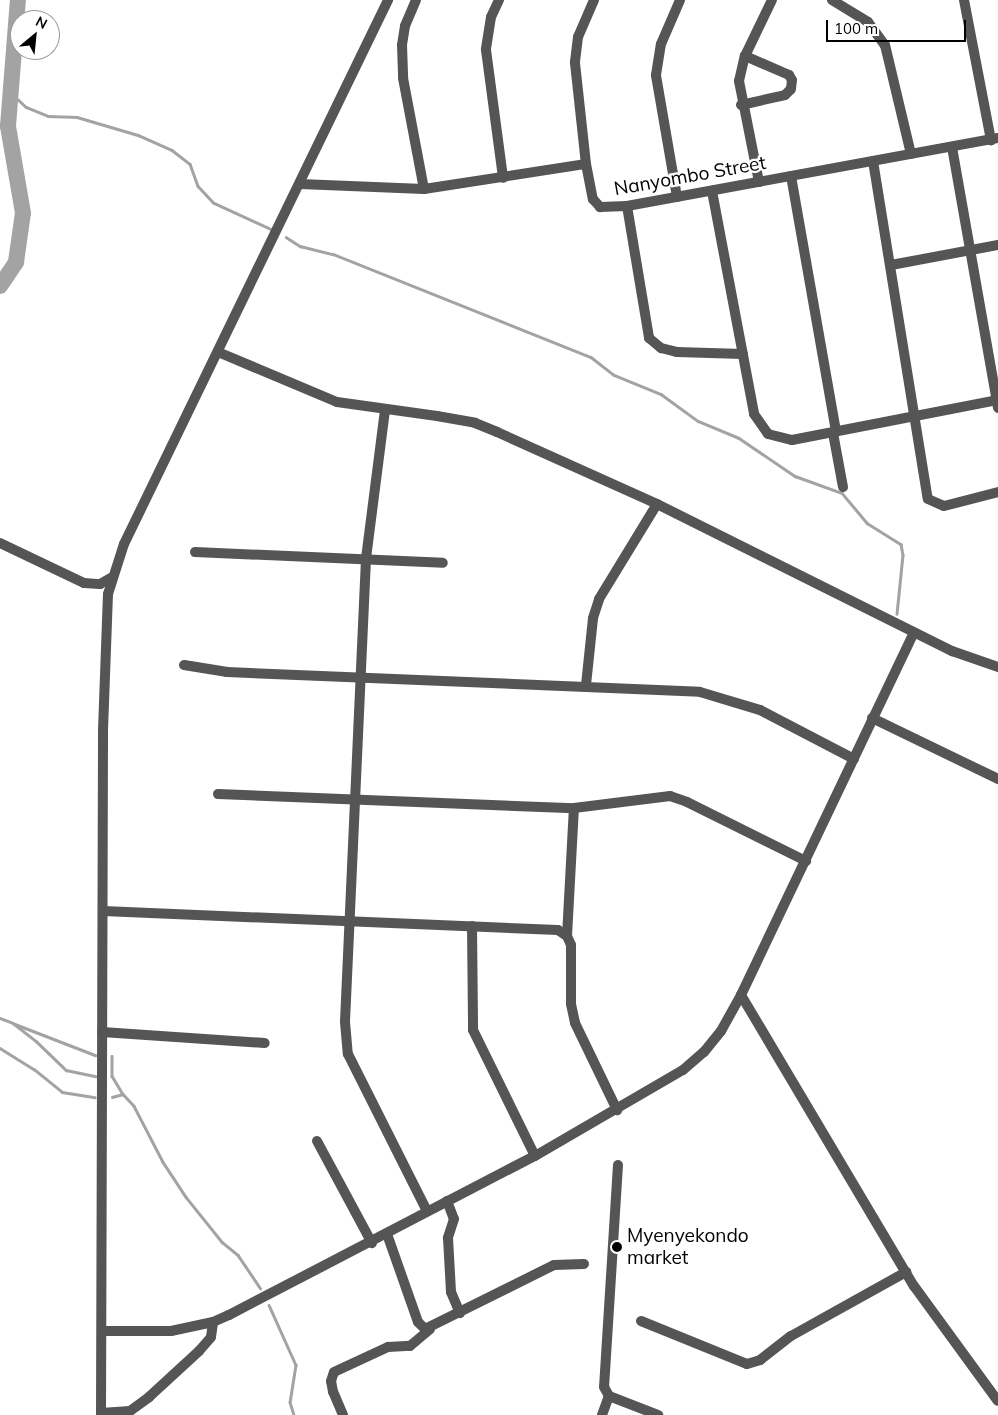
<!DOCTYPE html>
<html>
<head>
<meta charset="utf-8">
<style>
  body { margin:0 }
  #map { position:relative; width:998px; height:1415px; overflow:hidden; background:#fff; font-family:Mulish,sans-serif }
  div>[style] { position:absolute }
  .stream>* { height:2.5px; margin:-1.25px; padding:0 1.25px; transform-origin:1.25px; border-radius:1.25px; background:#a3a3a3 }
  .river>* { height:16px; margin:-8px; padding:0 8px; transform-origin:8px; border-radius:8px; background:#a3a3a3 }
  .minor>* { height:10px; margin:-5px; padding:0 5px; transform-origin:5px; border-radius:5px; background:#555 }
  .tertiary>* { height:10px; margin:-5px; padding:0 5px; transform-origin:5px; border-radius:5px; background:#555 }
  .dots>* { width:14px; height:14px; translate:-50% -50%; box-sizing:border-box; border:2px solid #fff; border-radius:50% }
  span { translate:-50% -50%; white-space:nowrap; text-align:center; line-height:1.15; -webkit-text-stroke:4.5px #fff; paint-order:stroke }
  .street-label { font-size:19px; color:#000 }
  .poi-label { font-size:19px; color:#000 }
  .left { translate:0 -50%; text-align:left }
  .north { position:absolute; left:10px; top:10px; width:50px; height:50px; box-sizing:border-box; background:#fff; border:1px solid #999; border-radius:50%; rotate:28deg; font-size:14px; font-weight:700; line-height:20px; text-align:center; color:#000 }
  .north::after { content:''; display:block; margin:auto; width:18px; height:22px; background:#000; clip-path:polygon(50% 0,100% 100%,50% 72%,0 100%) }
  .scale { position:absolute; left:826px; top:20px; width:140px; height:22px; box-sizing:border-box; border:2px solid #000; border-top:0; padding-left:6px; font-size:15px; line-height:18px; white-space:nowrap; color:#000; -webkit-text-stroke:4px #fff; paint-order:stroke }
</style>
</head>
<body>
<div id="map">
  <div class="stream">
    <i style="left:10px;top:92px;width:22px;rotate:43deg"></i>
    <i style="left:26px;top:107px;width:24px;rotate:22deg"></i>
    <i style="left:48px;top:116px;width:29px;rotate:2deg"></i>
    <i style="left:77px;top:117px;width:64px;rotate:16.4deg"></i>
    <i style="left:138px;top:135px;width:37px;rotate:24deg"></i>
    <i style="left:172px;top:150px;width:23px;rotate:38deg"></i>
    <i style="left:190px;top:164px;width:23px;rotate:70deg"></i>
    <i style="left:198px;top:186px;width:23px;rotate:47deg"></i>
    <i style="left:214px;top:203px;width:63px;rotate:24.5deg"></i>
    <i style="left:286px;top:237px;width:17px;rotate:33deg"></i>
    <i style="left:300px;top:246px;width:34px;rotate:14deg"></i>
    <i style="left:333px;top:254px;width:278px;rotate:21.8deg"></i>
    <i style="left:591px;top:357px;width:29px;rotate:38deg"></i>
    <i style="left:614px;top:375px;width:51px;rotate:22deg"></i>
    <i style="left:661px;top:394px;width:46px;rotate:36.1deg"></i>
    <i style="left:698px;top:421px;width:44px;rotate:22.5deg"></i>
    <i style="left:739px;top:438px;width:68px;rotate:34.2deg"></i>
    <i style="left:795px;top:476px;width:50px;rotate:19.9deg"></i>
    <i style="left:842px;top:493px;width:39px;rotate:50deg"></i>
    <i style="left:867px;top:523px;width:40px;rotate:32deg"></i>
    <i style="left:901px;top:544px;width:11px;rotate:80deg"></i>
    <i style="left:903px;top:555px;width:59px;rotate:95.8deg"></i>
    <i style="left:0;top:1018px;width:14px;rotate:21deg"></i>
    <i style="left:13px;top:1023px;width:29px;rotate:38deg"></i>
    <i style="left:36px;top:1041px;width:42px;rotate:44deg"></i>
    <i style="left:66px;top:1070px;width:30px;rotate:12deg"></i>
    <i style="left:15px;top:1024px;width:86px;rotate:21.2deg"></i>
    <i style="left:0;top:1048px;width:40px;rotate:32deg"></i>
    <i style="left:34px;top:1069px;width:36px;rotate:39deg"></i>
    <i style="left:62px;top:1092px;width:33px;rotate:9deg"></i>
    <i style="left:112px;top:1056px;width:20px;rotate:90deg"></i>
    <i style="left:112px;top:1076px;width:21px;rotate:59deg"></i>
    <i style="left:112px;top:1097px;width:11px;rotate:-15deg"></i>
    <i style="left:123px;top:1094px;width:16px;rotate:47deg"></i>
    <i style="left:134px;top:1106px;width:63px;rotate:62.6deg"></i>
    <i style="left:163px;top:1162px;width:42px;rotate:56.7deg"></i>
    <i style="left:186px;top:1197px;width:58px;rotate:51.3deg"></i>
    <i style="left:222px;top:1242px;width:21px;rotate:39deg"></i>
    <i style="left:238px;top:1255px;width:40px;rotate:56deg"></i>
    <i style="left:269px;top:1305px;width:66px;rotate:65.8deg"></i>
    <i style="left:296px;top:1365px;width:37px;rotate:99deg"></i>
    <i style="left:290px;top:1402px;width:14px;rotate:73deg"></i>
  </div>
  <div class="river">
    <i style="left:0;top:286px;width:29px;rotate:-56deg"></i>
    <i style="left:16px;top:262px;width:49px;rotate:-81.9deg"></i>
    <i style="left:23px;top:213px;width:88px;rotate:-99.8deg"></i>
    <i style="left:8px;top:126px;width:126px;rotate:-85.5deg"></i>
  </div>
  <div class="minor">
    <i style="left:416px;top:0;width:28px;rotate:113deg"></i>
    <i style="left:405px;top:26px;width:19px;rotate:99deg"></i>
    <i style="left:402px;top:45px;width:33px;rotate:88deg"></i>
    <i style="left:403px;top:78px;width:113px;rotate:79.3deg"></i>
    <i style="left:499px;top:0;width:19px;rotate:115deg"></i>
    <i style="left:491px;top:17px;width:33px;rotate:99deg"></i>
    <i style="left:486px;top:50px;width:129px;rotate:82.4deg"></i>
    <i style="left:594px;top:0;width:40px;rotate:113.4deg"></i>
    <i style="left:578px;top:37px;width:26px;rotate:97deg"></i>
    <i style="left:575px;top:63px;width:102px;rotate:83.8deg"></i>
    <i style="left:586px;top:164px;width:36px;rotate:79deg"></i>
    <i style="left:593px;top:199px;width:11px;rotate:49deg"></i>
    <i style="left:600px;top:207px;width:27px;rotate:-2deg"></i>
    <i style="left:627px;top:206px;width:377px;rotate:-10.4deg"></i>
    <i style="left:832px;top:0;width:42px;rotate:31.4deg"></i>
    <i style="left:868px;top:22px;width:29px;rotate:54deg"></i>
    <i style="left:885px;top:45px;width:112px;rotate:76.6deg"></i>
    <i style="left:964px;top:0;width:143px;rotate:79.1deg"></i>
    <i style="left:741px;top:105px;width:45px;rotate:-12.8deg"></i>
    <i style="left:785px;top:95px;width:8px;rotate:-45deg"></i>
    <i style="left:791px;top:89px;width:9px;rotate:-84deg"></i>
    <i style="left:792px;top:80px;width:6px;rotate:-121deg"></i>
    <i style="left:789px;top:75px;width:48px;rotate:-156.6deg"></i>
    <i style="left:952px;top:147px;width:265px;rotate:80deg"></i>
    <i style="left:873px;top:161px;width:342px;rotate:80.8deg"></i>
    <i style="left:928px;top:499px;width:17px;rotate:24deg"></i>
    <i style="left:944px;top:506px;width:56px;rotate:-14.5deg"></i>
    <i style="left:791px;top:176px;width:260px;rotate:80deg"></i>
    <i style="left:759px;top:182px;width:103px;rotate:-101.2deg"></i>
    <i style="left:739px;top:81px;width:26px;rotate:-77deg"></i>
    <i style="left:745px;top:56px;width:62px;rotate:-64.3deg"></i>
    <i style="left:300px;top:184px;width:124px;rotate:2.3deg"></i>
    <i style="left:424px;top:189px;width:164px;rotate:-8.8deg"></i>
    <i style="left:712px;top:191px;width:227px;rotate:79.3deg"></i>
    <i style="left:754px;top:414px;width:24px;rotate:55deg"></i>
    <i style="left:768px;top:434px;width:25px;rotate:14deg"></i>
    <i style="left:792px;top:440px;width:210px;rotate:-11deg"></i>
    <i style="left:677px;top:197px;width:124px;rotate:-99.8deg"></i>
    <i style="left:656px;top:75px;width:31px;rotate:-81deg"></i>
    <i style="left:661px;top:44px;width:48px;rotate:-66.6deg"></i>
    <i style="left:627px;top:206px;width:134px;rotate:80.5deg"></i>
    <i style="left:649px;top:338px;width:16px;rotate:40deg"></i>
    <i style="left:661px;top:348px;width:16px;rotate:14deg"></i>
    <i style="left:677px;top:352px;width:66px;rotate:1.7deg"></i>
    <i style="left:891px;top:265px;width:109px;rotate:-10.6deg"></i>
    <i style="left:218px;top:352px;width:129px;rotate:22.8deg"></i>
    <i style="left:337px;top:402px;width:101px;rotate:8deg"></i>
    <i style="left:437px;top:416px;width:39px;rotate:10deg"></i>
    <i style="left:475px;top:423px;width:24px;rotate:22deg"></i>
    <i style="left:497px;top:432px;width:175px;rotate:24.2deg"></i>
    <i style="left:657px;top:504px;width:330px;rotate:26.5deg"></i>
    <i style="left:952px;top:651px;width:49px;rotate:19.2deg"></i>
    <i style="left:385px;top:410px;width:150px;rotate:97.3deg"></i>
    <i style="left:366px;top:559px;width:463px;rotate:92.6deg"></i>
    <i style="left:345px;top:1022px;width:32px;rotate:85deg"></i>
    <i style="left:348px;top:1054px;width:176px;rotate:63.3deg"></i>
    <i style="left:833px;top:433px;width:55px;rotate:79.5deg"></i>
    <i style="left:0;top:543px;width:93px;rotate:25.5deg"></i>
    <i style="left:84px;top:583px;width:16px;rotate:4deg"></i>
    <i style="left:100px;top:584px;width:13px;rotate:-29deg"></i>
    <i style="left:195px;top:552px;width:248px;rotate:2.5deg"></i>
    <i style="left:184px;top:665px;width:44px;rotate:9.2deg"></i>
    <i style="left:227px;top:672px;width:473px;rotate:2.4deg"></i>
    <i style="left:700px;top:692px;width:63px;rotate:16.7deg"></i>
    <i style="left:760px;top:710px;width:106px;rotate:27.5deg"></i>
    <i style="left:586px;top:685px;width:67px;rotate:-84deg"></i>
    <i style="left:593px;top:618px;width:20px;rotate:-72deg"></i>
    <i style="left:599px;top:599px;width:111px;rotate:-58.6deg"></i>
    <i style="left:872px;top:718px;width:140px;rotate:25.8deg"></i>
    <i style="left:218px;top:794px;width:356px;rotate:2.3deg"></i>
    <i style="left:574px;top:808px;width:97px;rotate:-7.1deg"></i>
    <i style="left:670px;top:796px;width:18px;rotate:19deg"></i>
    <i style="left:687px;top:802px;width:133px;rotate:26.4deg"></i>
    <i style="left:103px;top:911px;width:455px;rotate:2.4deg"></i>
    <i style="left:558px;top:930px;width:11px;rotate:34deg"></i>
    <i style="left:567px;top:936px;width:10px;rotate:66deg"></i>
    <i style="left:571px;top:945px;width:59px;rotate:90deg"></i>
    <i style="left:571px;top:1004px;width:19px;rotate:78deg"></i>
    <i style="left:575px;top:1023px;width:97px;rotate:64.2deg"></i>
    <i style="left:472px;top:926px;width:104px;rotate:89.4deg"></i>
    <i style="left:473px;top:1030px;width:140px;rotate:63.8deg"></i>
    <i style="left:567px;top:936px;width:128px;rotate:-86.9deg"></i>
    <i style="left:741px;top:995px;width:339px;rotate:59.3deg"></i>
    <i style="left:914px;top:1286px;width:142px;rotate:53.9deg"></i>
    <i style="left:102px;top:1032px;width:163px;rotate:3.9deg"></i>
    <i style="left:317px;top:1141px;width:116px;rotate:61.7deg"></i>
    <i style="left:618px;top:1165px;width:222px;rotate:93.6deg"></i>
    <i style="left:604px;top:1387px;width:10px;rotate:61deg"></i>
    <i style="left:609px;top:1396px;width:53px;rotate:21.2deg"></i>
    <i style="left:447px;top:1201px;width:19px;rotate:69deg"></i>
    <i style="left:454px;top:1219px;width:20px;rotate:108deg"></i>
    <i style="left:448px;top:1238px;width:54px;rotate:86.8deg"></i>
    <i style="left:451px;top:1292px;width:23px;rotate:67deg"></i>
    <i style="left:387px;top:1234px;width:93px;rotate:70.6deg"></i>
    <i style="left:418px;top:1322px;width:10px;rotate:45deg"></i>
    <i style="left:425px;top:1329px;width:144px;rotate:-26.4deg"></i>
    <i style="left:554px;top:1265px;width:30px;rotate:-2deg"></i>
    <i style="left:641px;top:1321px;width:114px;rotate:22.1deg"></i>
    <i style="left:747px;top:1364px;width:14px;rotate:-17deg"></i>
    <i style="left:760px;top:1360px;width:39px;rotate:-38deg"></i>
    <i style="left:791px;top:1336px;width:132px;rotate:-29.1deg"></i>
    <i style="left:102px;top:1331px;width:69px"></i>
    <i style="left:171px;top:1331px;width:43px;rotate:-12.1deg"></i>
    <i style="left:213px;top:1322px;width:17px;rotate:-24deg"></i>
    <i style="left:229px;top:1315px;width:345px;rotate:-27.5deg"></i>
    <i style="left:535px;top:1156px;width:171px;rotate:-30.2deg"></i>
    <i style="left:683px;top:1070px;width:28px;rotate:-41deg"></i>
    <i style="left:704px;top:1052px;width:27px;rotate:-51deg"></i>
    <i style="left:721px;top:1031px;width:41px;rotate:-60.9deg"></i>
    <i style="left:741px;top:995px;width:401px;rotate:-64.5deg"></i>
    <i style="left:101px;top:1413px;width:29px;rotate:-4deg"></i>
    <i style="left:130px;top:1411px;width:24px;rotate:-36deg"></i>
    <i style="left:149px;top:1397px;width:68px;rotate:-42.6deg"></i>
    <i style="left:199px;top:1351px;width:18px;rotate:-49deg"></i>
    <i style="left:211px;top:1337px;width:15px;rotate:-82deg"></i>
    <i style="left:343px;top:1415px;width:25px;rotate:-113deg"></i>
    <i style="left:333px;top:1392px;width:11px;rotate:-100deg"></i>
    <i style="left:331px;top:1381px;width:9px;rotate:-72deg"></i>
    <i style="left:334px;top:1372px;width:60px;rotate:-24.8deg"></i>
    <i style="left:388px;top:1347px;width:22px;rotate:-3deg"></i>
    <i style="left:410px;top:1346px;width:26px;rotate:-40deg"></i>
    <i style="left:602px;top:1415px;width:20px;rotate:-70deg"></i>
  </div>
  <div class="tertiary">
    <i style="left:101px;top:1415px;width:685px;rotate:-89.83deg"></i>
    <i style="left:103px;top:730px;width:136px;rotate:-87.9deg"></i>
    <i style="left:108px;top:594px;width:52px;rotate:-72.3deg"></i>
    <i style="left:124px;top:544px;width:605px;rotate:-64.11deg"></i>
  </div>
  <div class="dots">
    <i style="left:617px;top:1247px;background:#000"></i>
  </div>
  <div class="street-label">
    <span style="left:690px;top:176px;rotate:-10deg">Nanyombo Street</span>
  </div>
  <div class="poi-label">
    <span class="left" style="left:627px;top:1247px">Myenyekondo<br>market</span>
  </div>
  <div class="north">N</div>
  <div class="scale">100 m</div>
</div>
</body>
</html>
